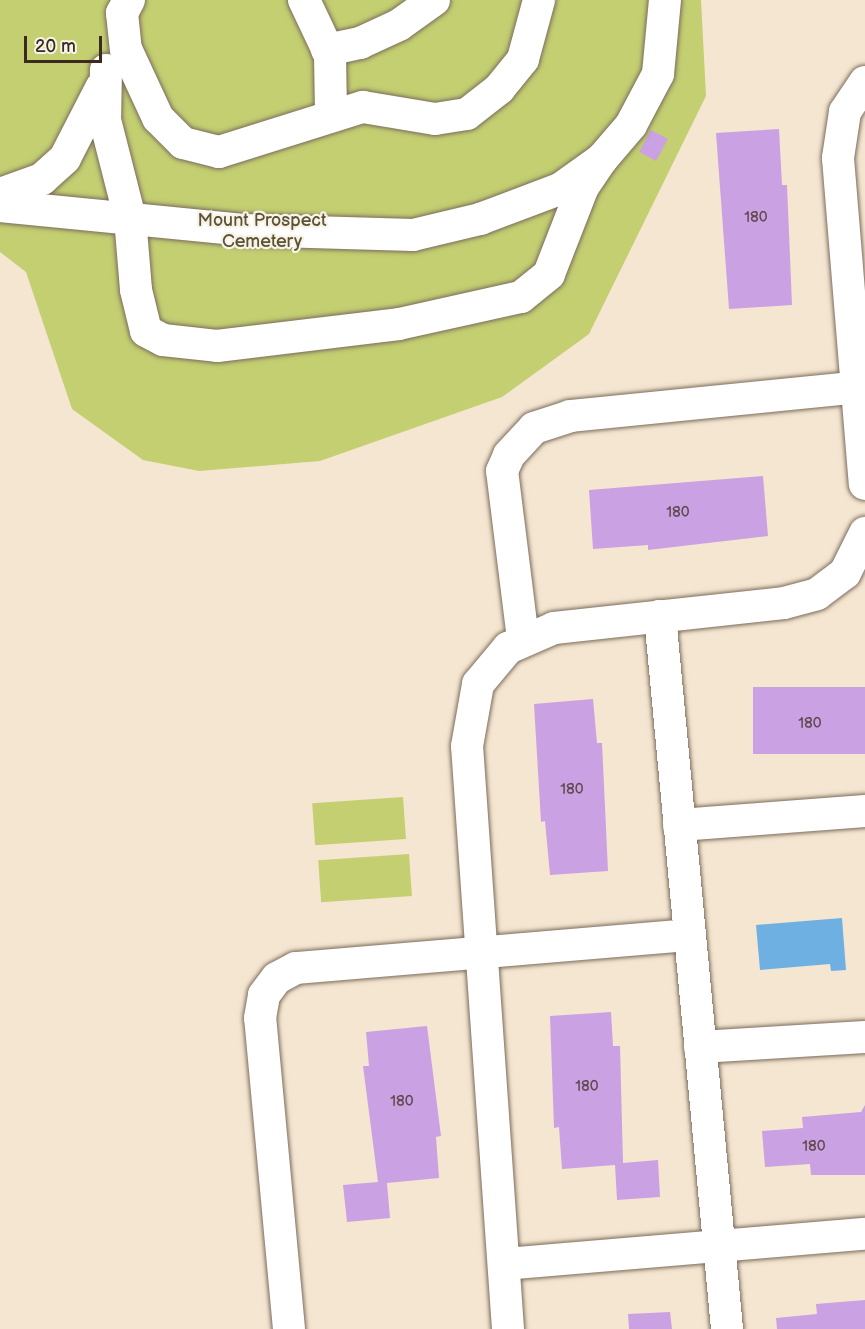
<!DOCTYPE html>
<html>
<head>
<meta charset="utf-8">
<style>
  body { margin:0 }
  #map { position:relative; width:865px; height:1329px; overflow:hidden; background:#f5e6d1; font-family:"Balsamiq Sans",sans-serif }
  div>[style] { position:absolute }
  .green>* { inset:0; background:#c3cf71; transform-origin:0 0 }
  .water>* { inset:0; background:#6fb0e3 }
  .building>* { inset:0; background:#caa1e2; transform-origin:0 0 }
  .roads { filter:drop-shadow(0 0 2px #7c6c5d) drop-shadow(0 0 2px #7c6c5d) }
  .minor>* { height:32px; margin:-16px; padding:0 16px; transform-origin:16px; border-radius:16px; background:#fff }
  span { translate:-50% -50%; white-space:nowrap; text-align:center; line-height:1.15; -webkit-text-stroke:4.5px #f7f3e8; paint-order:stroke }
  .number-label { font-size:15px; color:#5f484f }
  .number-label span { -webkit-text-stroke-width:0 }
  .park-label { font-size:18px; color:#5d5333 }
  .scale { position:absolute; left:24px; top:36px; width:78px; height:27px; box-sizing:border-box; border:3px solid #3b2a1e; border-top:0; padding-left:8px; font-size:18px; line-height:21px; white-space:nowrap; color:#3b2a1e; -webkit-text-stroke:4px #f7f3e8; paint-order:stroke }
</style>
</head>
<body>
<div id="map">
  <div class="green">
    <i style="clip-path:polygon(0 0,701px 0,706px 96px,589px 334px,502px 397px,320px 461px,199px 471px,143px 460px,72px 409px,26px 272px,0 252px)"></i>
    <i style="left:403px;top:797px;width:42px;height:91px;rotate:86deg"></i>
    <i style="left:409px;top:854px;width:42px;height:91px;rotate:86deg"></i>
  </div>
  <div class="water">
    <i style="clip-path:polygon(842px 918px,846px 970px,831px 971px,830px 964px,760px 970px,756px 925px)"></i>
  </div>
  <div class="building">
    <i style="clip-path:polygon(779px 129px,782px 185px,787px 185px,792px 305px,729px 309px,716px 133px)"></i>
    <i style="left:651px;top:130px;width:19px;height:25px;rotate:28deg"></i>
    <i style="clip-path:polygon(763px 476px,768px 536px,648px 550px,648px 545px,593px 549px,589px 490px)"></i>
    <i style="left:865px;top:687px;width:67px;height:112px;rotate:90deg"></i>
    <i style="clip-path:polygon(593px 699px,597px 743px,602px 743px,608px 871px,550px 875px,545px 821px,541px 822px,534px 704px)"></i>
    <i style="clip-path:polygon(611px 1012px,613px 1046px,620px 1046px,623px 1163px,658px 1160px,660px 1197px,617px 1200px,615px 1165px,562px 1169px,559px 1127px,554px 1128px,550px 1016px)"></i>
    <i style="clip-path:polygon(427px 1026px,441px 1136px,436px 1137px,439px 1178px,387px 1183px,390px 1218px,347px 1222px,343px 1185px,378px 1182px,363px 1066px,369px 1066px,366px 1032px)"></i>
    <i style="clip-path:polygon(865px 1105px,865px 1175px,811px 1175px,810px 1164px,765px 1167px,762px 1131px,803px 1128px,802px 1117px,861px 1112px)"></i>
    <i style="clip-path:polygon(865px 1300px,865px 1329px,777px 1329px,776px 1318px,817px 1314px,816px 1304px)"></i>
    <i style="clip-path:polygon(670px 1312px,672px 1329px,629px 1329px,628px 1314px)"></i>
  </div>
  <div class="roads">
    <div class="minor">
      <i style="left:129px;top:0;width:15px;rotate:118deg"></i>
      <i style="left:122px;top:13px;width:36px;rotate:84deg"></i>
      <i style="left:126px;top:49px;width:76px;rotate:65.1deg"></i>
      <i style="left:158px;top:118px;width:35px;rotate:45deg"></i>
      <i style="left:183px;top:143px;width:37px;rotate:14deg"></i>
      <i style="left:219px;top:152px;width:151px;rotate:-17.4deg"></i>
      <i style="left:363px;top:107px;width:73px;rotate:9.5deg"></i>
      <i style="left:435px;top:119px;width:32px;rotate:-9deg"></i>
      <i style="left:467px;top:114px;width:41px;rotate:-38deg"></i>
      <i style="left:499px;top:89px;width:38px;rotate:-51deg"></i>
      <i style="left:523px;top:59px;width:61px;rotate:-74.8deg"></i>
      <i style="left:304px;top:0;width:61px;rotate:64.7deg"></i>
      <i style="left:330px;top:55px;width:60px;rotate:89deg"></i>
      <i style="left:327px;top:50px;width:34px;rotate:-12deg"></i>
      <i style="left:360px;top:43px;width:43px;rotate:-24.8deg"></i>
      <i style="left:399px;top:25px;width:43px;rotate:-35.5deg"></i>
      <i style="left:106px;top:70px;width:50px;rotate:91.1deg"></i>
      <i style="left:105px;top:120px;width:101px;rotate:75.7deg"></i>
      <i style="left:130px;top:218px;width:72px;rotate:85.2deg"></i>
      <i style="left:136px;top:290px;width:42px;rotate:76.3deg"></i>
      <i style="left:146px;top:331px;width:19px;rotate:28deg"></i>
      <i style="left:163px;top:340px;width:54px;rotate:6.3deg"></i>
      <i style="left:217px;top:346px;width:183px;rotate:-6.9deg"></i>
      <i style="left:399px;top:324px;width:125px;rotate:-12.5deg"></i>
      <i style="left:521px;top:297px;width:36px;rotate:-39deg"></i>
      <i style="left:549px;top:274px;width:93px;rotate:-68.7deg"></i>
      <i style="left:583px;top:187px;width:34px;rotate:-56deg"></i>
      <i style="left:865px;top:82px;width:36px;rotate:124deg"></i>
      <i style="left:845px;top:112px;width:47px;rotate:98.7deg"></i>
      <i style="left:838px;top:158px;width:327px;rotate:85.3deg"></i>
      <i style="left:0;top:194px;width:45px;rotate:-19.7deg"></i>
      <i style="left:42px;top:179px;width:31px;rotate:-42deg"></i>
      <i style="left:65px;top:158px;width:79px;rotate:-62.8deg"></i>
      <i style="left:0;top:206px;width:244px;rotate:5.6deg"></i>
      <i style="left:243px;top:230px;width:170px;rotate:1.7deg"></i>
      <i style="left:413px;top:235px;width:69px;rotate:-13.4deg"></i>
      <i style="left:480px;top:219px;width:85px;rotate:-20.6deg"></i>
      <i style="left:560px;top:189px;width:52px;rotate:-35.5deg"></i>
      <i style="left:602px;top:159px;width:45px;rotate:-49.5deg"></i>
      <i style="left:631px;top:125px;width:58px;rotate:-62.1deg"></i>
      <i style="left:658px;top:74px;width:74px;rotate:-84.6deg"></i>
      <i style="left:660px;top:616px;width:716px;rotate:84.63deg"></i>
      <i style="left:523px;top:639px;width:169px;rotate:-97.1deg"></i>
      <i style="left:502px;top:471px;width:17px;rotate:-66deg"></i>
      <i style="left:509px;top:455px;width:37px;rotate:-47deg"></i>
      <i style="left:534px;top:428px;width:38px;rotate:-18deg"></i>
      <i style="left:570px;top:416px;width:290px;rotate:-5.7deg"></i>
      <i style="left:679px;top:825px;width:187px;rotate:-4.3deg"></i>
      <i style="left:700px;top:1047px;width:165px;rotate:-3.5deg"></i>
      <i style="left:504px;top:1264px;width:362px;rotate:-4.8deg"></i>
      <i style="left:289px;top:1329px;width:312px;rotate:-95.3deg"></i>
      <i style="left:260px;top:1018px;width:23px;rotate:-80deg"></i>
      <i style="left:264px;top:995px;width:21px;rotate:-53deg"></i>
      <i style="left:277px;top:978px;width:21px;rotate:-28deg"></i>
      <i style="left:296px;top:968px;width:395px;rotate:-4.8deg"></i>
      <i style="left:508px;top:1329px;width:584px;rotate:-94.02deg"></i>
      <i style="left:467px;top:746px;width:63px;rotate:-79.9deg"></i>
      <i style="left:478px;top:684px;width:47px;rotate:-50.2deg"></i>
      <i style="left:508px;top:648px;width:50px;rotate:-23.5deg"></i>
      <i style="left:554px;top:628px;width:231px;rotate:-6.2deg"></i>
      <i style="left:784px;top:603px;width:34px;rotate:-15deg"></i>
      <i style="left:817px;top:594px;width:35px;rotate:-37deg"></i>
      <i style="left:845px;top:573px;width:45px;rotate:-63.4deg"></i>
    </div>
  </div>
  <div class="number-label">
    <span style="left:756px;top:218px">180</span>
    <span style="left:678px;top:513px">180</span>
    <span style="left:810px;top:724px">180</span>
    <span style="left:572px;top:790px">180</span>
    <span style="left:587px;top:1087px">180</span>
    <span style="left:402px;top:1102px">180</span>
    <span style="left:814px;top:1147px">180</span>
  </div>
  <div class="park-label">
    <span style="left:262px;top:232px">Mount Prospect<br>Cemetery</span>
  </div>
  <div class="scale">20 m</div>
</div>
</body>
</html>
